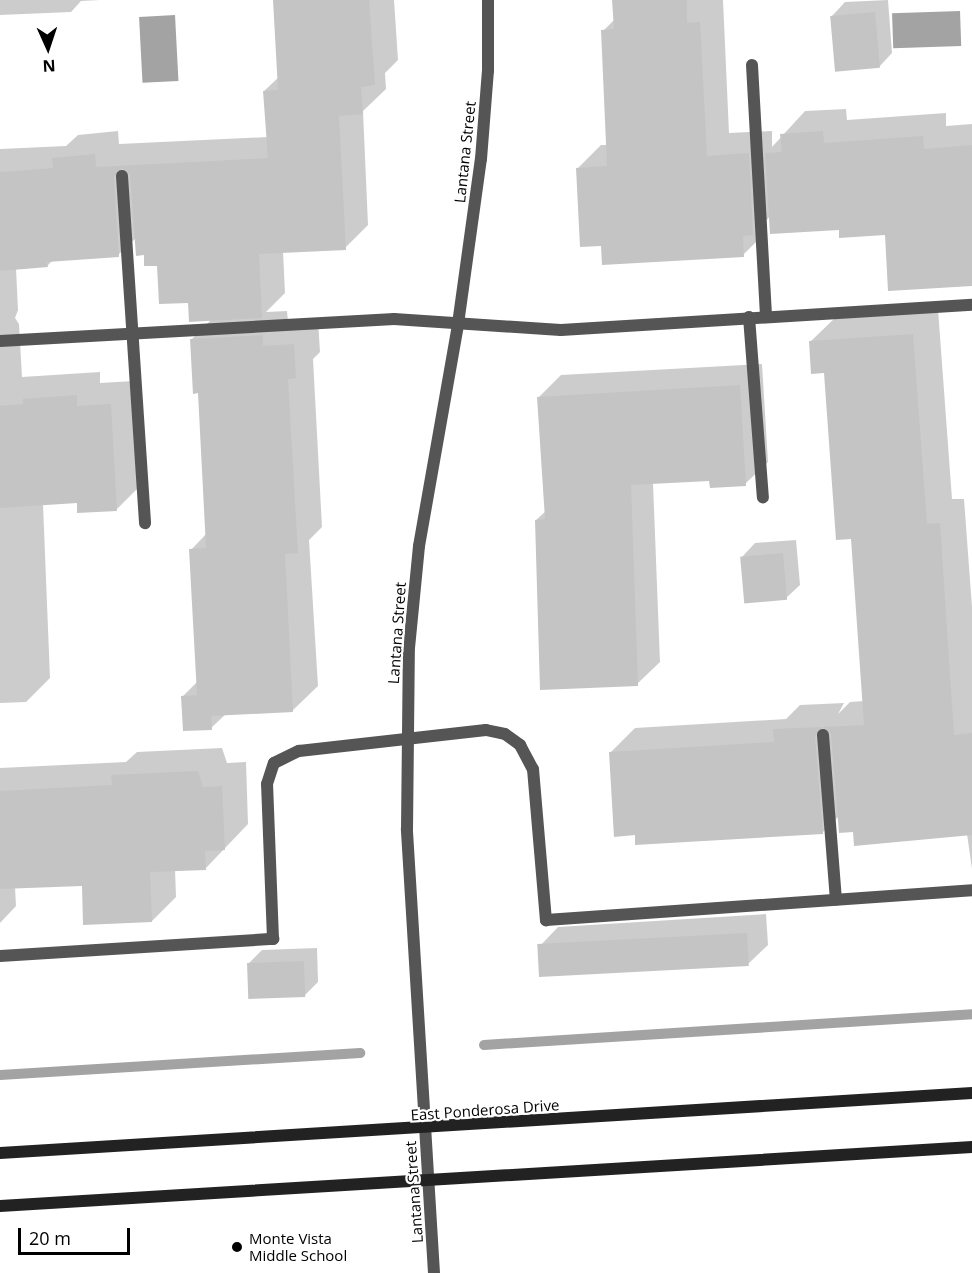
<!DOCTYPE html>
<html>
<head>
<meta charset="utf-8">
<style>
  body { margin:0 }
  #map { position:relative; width:972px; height:1273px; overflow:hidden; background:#fff; font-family:"Open Sans",sans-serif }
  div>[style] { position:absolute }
  .water>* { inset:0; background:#a3a3a3; transform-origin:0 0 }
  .shadow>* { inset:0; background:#0003 }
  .stream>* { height:10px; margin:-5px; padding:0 5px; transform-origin:5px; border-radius:5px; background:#a3a3a3 }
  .building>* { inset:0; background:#c4c4c4; transform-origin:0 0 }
  .service>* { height:12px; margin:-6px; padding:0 6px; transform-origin:6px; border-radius:6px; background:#555 }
  .minor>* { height:12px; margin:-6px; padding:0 6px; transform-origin:6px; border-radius:6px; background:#555 }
  .secondary>* { height:12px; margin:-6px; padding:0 6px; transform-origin:6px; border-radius:6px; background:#222 }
  .dots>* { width:16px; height:16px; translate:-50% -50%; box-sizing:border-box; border:3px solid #fff; border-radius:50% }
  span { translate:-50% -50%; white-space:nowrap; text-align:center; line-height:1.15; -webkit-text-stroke:4.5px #fff; paint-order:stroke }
  .street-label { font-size:15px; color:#000 }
  .poi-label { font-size:15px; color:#000 }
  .left { translate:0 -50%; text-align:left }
  .north { position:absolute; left:18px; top:18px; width:60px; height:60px; -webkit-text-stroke:4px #fff; paint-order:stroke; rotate:177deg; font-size:16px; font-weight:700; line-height:24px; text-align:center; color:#000 }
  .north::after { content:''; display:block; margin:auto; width:21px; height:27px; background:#000; clip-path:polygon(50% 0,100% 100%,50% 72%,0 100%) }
  .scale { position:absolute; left:18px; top:1228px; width:112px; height:27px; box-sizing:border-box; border:3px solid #000; border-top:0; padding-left:8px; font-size:18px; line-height:21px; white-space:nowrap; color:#000; -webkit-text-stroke:4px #fff; paint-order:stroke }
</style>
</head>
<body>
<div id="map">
  <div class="water">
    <i style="left:960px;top:11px;width:35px;height:68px;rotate:88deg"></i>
    <i style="left:175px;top:15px;width:66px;height:36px;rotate:87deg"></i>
  </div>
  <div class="shadow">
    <i style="clip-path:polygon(0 0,100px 0,81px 1px,71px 12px,0 15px)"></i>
    <i style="clip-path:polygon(274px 0,394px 0,398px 60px,385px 73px,386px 89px,363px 111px,368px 225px,345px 248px,283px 251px,285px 293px,266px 312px,287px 311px,288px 322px,318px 320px,320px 352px,313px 359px,322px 527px,309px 540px,318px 686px,293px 710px,226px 714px,211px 728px,183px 696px,198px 681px,191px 550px,207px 533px,200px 392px,192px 339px,212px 319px,145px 253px,136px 238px,118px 255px,53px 260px,47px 266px,16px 268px,18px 310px,15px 318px,19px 324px,22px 377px,100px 372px,100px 383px,134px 381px,140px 486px,116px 510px,78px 502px,43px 504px,50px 678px,26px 702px,0 703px,0 149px,66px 146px,78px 135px,118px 131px,119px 144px,268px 137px,264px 91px,279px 77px)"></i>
    <i style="clip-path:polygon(614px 0,723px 0,729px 133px,772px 131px,772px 147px,805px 111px,846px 109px,847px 120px,946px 113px,946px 126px,972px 124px,972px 284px,886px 234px,770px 216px,766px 221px,766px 232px,743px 255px,602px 245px,577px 169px,601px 145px,607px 145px,603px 31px,615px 19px)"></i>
    <i style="clip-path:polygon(888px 0,892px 53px,879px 67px,832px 16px,845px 2px)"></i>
    <i style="clip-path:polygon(938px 309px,952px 499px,964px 499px,972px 607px,972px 869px,967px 834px,854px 831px,839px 816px,822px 833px,636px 834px,610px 753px,635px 728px,786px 719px,800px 705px,844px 703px,838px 714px,850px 702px,864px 701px,852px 538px,825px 371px,810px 342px,836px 317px)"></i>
    <i style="clip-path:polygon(762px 364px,768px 462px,745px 484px,711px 479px,653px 483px,660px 662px,637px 684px,536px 520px,546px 511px,538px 398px,561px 375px)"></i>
    <i style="clip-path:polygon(796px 540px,800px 585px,786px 598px,742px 557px,755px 543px)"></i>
    <i style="clip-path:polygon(222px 748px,227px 763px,246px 762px,248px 824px,206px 868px,175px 869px,176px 897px,152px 921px,83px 885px,15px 887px,16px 906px,0 923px,0 768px,126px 762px,137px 752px)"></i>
    <i style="clip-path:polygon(766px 914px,768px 945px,748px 964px,539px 947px,558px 927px)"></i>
    <i style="clip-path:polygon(317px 948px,318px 982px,305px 995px,249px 963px,262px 950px)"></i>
  </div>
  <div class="stream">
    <i style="left:484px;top:1045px;width:489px;rotate:-3.6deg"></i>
    <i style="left:0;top:1075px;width:361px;rotate:-3.5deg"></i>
  </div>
  <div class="building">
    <i style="clip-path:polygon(273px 0,369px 0,375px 85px,361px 87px,363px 114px,339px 116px,346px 250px,259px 254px,262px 318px,189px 322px,188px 303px,159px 304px,157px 266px,144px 266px,144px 255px,136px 256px,130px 175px,122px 168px,114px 177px,119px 257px,47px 262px,48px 267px,0 271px,0 172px,53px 168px,52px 158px,95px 154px,96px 167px,268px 158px,263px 91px,278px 90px)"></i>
    <i style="clip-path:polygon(612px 0,687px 0,687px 23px,700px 22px,707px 156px,749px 153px,753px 235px,743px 236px,744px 257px,602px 265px,601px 246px,580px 247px,576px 168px,607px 166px,601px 30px,614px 29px)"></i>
    <i style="left:875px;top:12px;width:56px;height:45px;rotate:85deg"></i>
    <i style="clip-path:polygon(823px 131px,824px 143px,923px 136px,924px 149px,972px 145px,972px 286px,888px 291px,885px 235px,839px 238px,839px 230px,770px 234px,765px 153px,782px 152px,780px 134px)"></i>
    <i style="clip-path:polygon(913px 334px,927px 524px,940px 523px,954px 735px,972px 733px,972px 835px,854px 846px,853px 832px,839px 833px,831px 734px,823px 727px,864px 725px,851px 539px,836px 540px,824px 373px,811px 374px,809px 341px)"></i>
    <i style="clip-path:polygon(263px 335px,263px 346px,294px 344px,296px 378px,288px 379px,298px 553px,285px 554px,293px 712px,211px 716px,212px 730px,183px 731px,181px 696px,197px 695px,189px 549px,206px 548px,198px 393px,193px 394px,190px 339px)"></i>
    <i style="clip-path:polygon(740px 385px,746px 486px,710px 488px,709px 481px,631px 485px,638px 686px,540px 690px,535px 520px,545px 519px,537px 397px)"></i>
    <i style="clip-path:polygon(77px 395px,77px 406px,111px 404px,117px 511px,77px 513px,77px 503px,0 508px,0 406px,23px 404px,23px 399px)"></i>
    <i style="left:783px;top:553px;width:47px;height:43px;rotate:85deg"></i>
    <i style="clip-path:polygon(822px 727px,815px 736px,823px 834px,635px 845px,635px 835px,614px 837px,609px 752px,774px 742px,773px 729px)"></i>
    <i style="clip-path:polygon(198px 771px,203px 787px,222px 786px,225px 850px,205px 851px,206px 870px,150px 872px,152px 922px,83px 925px,82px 886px,0 889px,0 791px,112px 785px,111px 775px)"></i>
    <i style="left:747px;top:933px;width:33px;height:210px;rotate:87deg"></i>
    <i style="left:304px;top:961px;width:36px;height:57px;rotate:88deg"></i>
  </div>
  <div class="service">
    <i style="left:752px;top:65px;width:251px;rotate:86.8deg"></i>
    <i style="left:122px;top:176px;width:348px;rotate:86.2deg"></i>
    <i style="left:749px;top:317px;width:181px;rotate:85.6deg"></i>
    <i style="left:0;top:341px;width:395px;rotate:-3.2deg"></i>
    <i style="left:394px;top:319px;width:167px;rotate:3.8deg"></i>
    <i style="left:561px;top:330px;width:412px;rotate:-3.5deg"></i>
    <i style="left:823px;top:735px;width:165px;rotate:85.5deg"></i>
    <i style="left:0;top:956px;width:274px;rotate:-3.6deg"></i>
    <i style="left:273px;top:939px;width:155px;rotate:-92.2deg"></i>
    <i style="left:267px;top:784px;width:22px;rotate:-72deg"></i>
    <i style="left:274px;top:763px;width:28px;rotate:-26deg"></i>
    <i style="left:299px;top:751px;width:188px;rotate:-6.4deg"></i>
    <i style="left:486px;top:730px;width:19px;rotate:12deg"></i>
    <i style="left:505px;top:734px;width:19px;rotate:36deg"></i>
    <i style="left:520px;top:745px;width:27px;rotate:62deg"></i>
    <i style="left:533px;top:769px;width:152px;rotate:85.1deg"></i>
    <i style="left:546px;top:920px;width:427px;rotate:-4deg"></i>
  </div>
  <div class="minor">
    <i style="left:434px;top:1273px;width:445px;rotate:-93.5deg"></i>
    <i style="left:407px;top:829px;width:181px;rotate:-89.4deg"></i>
    <i style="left:409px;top:648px;width:102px;rotate:-84.4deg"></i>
    <i style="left:419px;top:546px;width:225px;rotate:-80deg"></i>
    <i style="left:458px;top:324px;width:167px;rotate:-82.1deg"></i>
    <i style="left:481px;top:159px;width:88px;rotate:-85.5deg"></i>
    <i style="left:488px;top:71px;width:71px;rotate:-90deg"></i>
  </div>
  <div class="secondary">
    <i style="left:0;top:1153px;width:974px;rotate:-3.53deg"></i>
    <i style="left:0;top:1206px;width:974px;rotate:-3.47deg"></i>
  </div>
  <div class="dots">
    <i style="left:237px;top:1247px;background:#000"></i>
  </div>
  <div class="street-label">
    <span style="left:465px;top:152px;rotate:-84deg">Lantana Street</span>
    <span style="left:397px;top:633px;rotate:-86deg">Lantana Street</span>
    <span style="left:485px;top:1110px;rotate:-4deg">East Ponderosa Drive</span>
    <span style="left:414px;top:1192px;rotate:-94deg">Lantana Street</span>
  </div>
  <div class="poi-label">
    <span class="left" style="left:249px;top:1247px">Monte Vista<br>Middle School</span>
  </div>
  <div class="north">N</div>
  <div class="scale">20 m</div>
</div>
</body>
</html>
